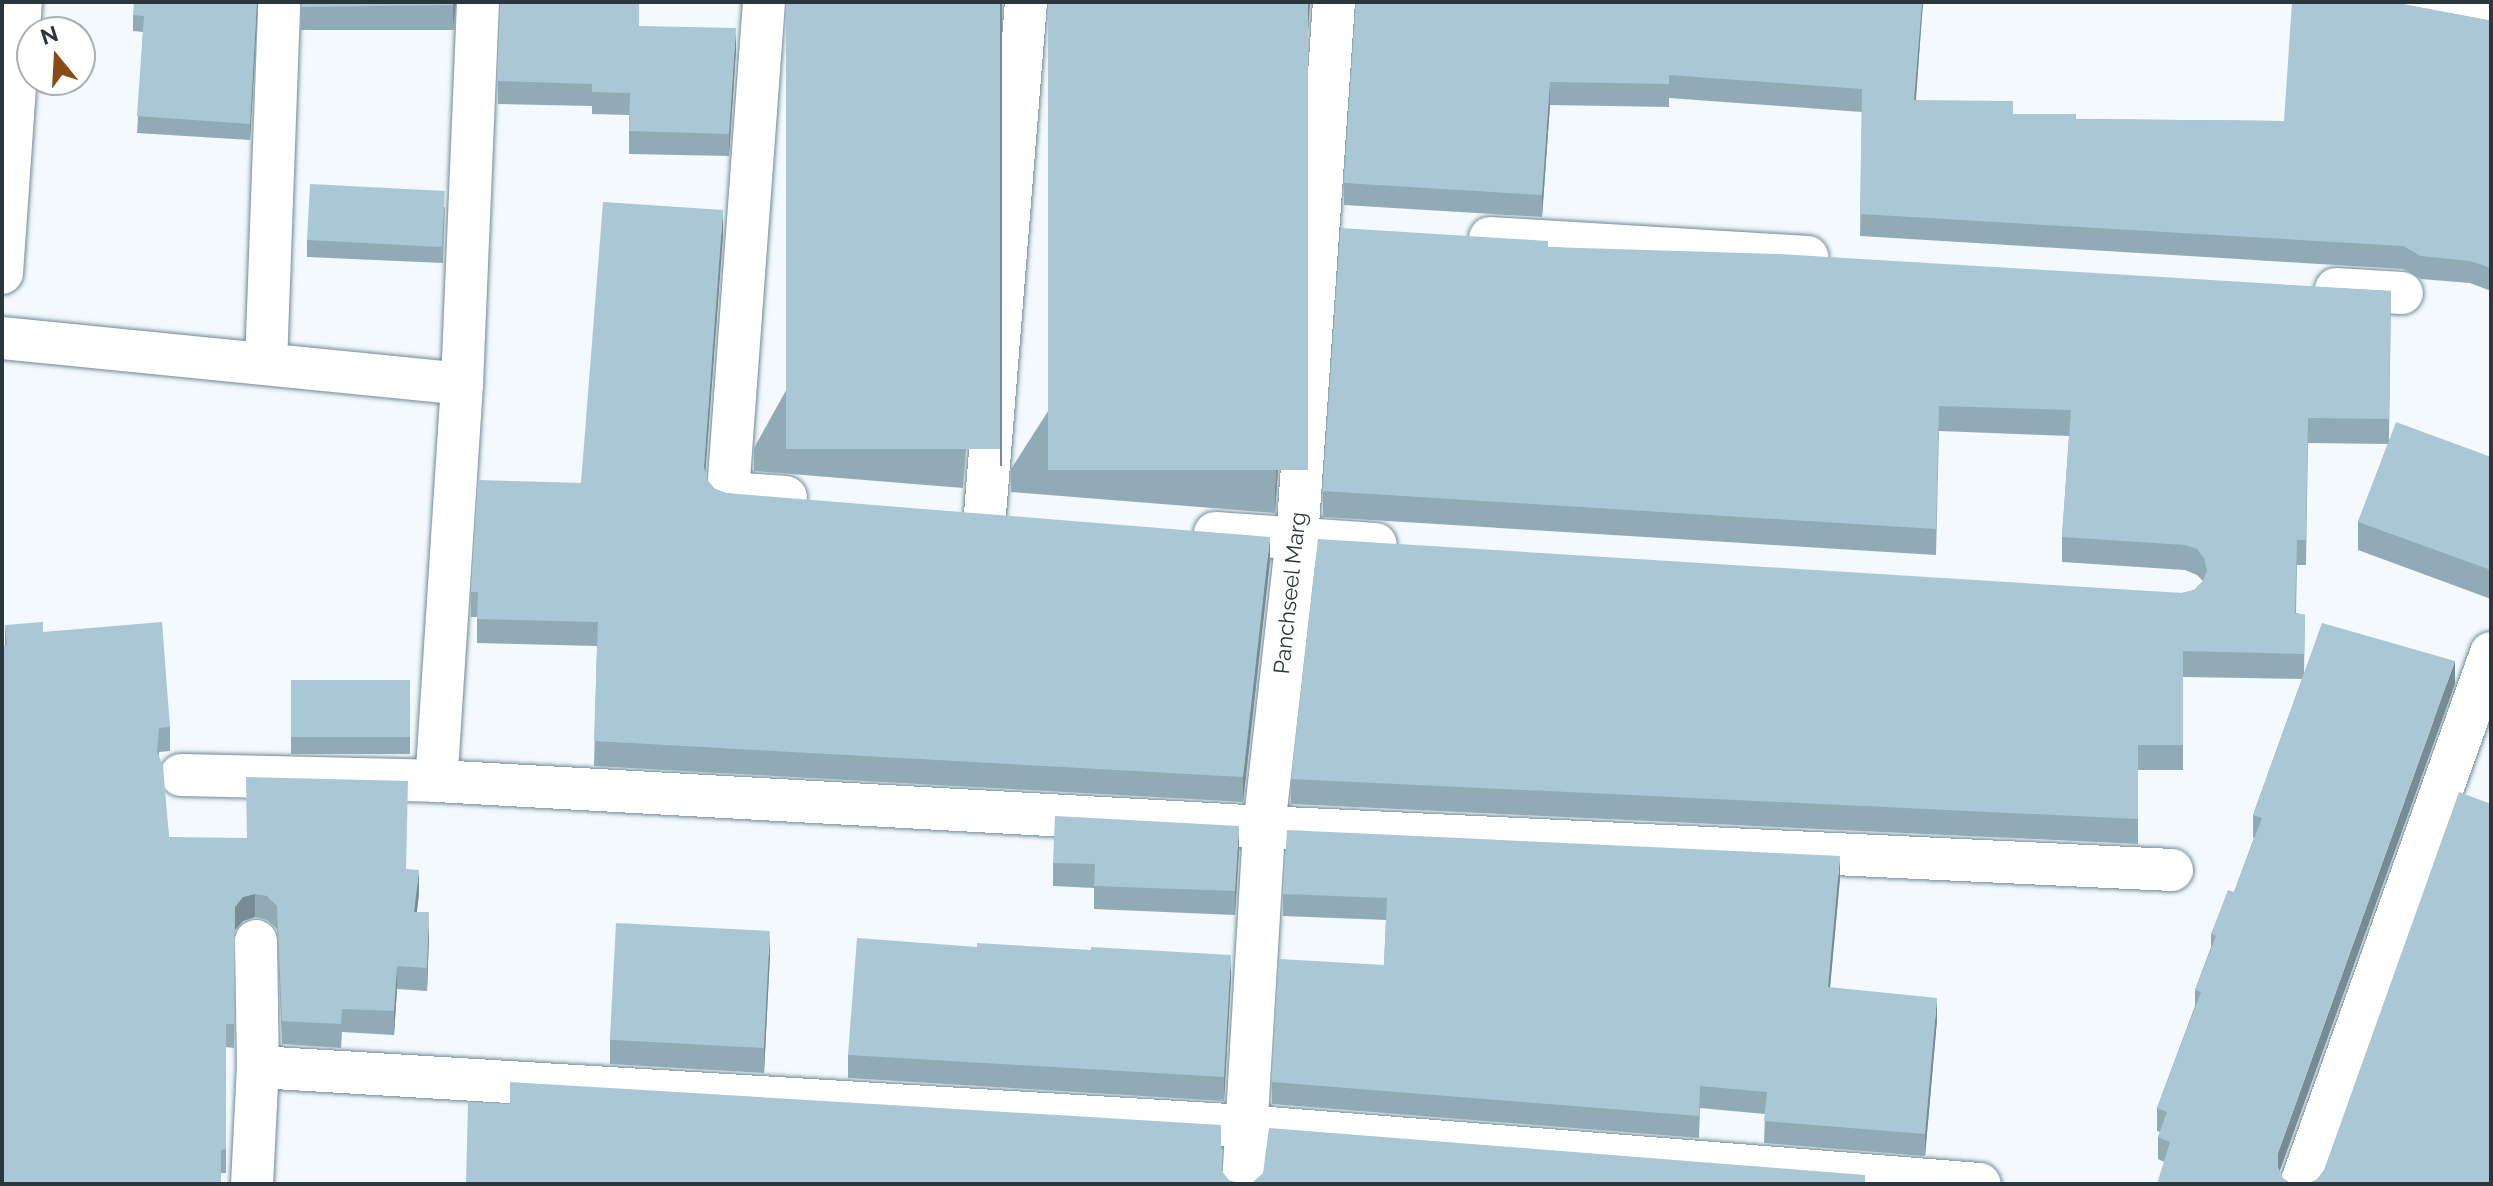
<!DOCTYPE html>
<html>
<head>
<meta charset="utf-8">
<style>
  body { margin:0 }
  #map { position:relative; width:2493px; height:1186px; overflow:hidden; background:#f3f9fc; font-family:Raleway,sans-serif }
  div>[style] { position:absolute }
  .roads { filter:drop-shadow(0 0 2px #6d8a96) drop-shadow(0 0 2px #6d8a96) }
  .minor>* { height:42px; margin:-21px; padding:0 21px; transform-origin:21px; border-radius:21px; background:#fff }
  .wall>* { inset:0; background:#91abb6; transform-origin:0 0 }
  .shaded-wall>* { inset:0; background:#768b94; transform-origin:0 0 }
  .building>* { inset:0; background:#a9c7d4; transform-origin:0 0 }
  span { translate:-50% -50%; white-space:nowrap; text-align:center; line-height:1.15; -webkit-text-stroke:7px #fff; paint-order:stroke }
  .street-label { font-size:22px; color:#2b373c }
  .frame { position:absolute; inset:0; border:4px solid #2b373c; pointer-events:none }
  .north { position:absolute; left:16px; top:16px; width:80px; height:80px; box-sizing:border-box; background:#fff; border:2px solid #aaafb1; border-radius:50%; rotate:342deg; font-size:22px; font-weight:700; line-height:32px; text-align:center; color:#2b373c }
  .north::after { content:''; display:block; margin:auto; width:28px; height:36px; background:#8b4b16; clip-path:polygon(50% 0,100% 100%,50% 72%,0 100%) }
</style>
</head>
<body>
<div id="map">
  <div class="roads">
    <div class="minor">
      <i style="left:764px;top:2px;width:492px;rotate:94.2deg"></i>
      <i style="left:728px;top:493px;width:58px;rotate:3.9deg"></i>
      <i style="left:2399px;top:2px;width:94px;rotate:10.5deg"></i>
      <i style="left:1490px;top:238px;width:318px;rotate:3.4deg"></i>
      <i style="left:2px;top:273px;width:272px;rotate:-86deg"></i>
      <i style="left:2336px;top:289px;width:66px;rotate:3.5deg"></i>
      <i style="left:2px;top:338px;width:462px;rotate:5.7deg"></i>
      <i style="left:462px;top:384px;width:398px;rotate:93.7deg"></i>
      <i style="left:266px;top:364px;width:362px;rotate:-87.9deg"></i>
      <i style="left:462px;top:384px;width:382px;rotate:-87.6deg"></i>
      <i style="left:985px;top:514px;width:514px;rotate:-85.42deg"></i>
      <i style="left:1215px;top:533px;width:161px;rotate:3.9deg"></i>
      <i style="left:181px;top:775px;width:255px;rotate:1.3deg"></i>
      <i style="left:436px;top:781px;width:829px;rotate:3.18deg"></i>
      <i style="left:1264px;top:827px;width:909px;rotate:2.71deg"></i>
      <i style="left:256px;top:941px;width:126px;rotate:89.1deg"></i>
      <i style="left:252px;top:1184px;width:117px;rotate:-87.1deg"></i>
      <i style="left:258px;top:1067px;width:988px;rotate:3.42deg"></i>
      <i style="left:1244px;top:1126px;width:738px;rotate:4.51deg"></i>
      <i style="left:1243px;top:1184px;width:358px;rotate:-86.6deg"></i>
      <i style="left:1264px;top:827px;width:290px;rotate:-83.5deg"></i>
      <i style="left:1297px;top:539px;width:538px;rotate:-86.06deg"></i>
      <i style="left:2301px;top:1184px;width:564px;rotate:-70.31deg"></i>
    </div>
  </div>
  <div class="wall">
    <i style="clip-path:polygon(258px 2px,250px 140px,137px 133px,143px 32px,133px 31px,133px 15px)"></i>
    <i style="left:301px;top:2px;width:155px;height:28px"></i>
    <i style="clip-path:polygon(1002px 2px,963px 488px,754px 471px,754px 448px)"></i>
    <i style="clip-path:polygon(1310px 2px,1275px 513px,1011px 492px,1011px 469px)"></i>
    <i style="clip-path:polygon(1356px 2px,1923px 2px,1916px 100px,2013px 114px,2076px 119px,2284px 121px,2395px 3px,2487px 20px,2491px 20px,2491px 291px,2470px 283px,2421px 279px,2403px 269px,1860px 236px,1862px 112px,1669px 98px,1669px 107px,1550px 105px,1542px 217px,1344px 205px,1344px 183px)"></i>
    <i style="clip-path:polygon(639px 26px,736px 50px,729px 156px,629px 154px,629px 115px,592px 114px,592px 106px,498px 104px,498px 81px)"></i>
    <i style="clip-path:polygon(445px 207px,443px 263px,307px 257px,307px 240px)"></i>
    <i style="clip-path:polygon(723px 235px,705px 473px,707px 480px,715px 489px,726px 493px,1270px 561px,1243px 802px,594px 766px,597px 646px,477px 643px,477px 617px,471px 617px,471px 592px,581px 483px)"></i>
    <i style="clip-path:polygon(1548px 247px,2391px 291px,2389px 439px,2491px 457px,2491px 599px,2358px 550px,2358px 522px,2388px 444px,2308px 443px,2306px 565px,2297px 565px,2296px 613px,2305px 615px,2304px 673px,2455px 684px,2164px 1162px,2158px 1159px,2158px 1137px,2160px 1132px,2157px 1131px,2157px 1108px,2195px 1006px,2195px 990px,2211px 947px,2211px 934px,2234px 892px,2254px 838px,2253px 837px,2253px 815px,2302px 679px,2183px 677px,2183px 770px,2138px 770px,2138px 844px,1291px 804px,1291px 779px,2182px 593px,2194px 590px,2203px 581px,2197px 575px,2185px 570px,2062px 562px,2062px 537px,2069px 436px,1939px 431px,1936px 555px,1323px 517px,1323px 491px)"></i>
    <i style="clip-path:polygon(5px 625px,43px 632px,170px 727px,170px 751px,159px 752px,159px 756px,169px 837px,407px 869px,419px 893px,417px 912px,429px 936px,427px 991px,397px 989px,394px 1035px,342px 1032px,341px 1048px,282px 1044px,277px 929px,267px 920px,255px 917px,243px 921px,235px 930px,234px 1048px,226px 1047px,226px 1173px,221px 1173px,5px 645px)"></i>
    <i style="left:291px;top:680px;width:119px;height:74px"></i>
    <i style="clip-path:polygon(1239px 850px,1235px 915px,1094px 909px,1094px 888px,1053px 886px,1053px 863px)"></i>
    <i style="clip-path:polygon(1840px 878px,1830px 988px,1937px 1020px,1925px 1156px,1764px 1143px,1765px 1114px,1700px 1108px,1699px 1138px,1272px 1104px,1272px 1082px,1384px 965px,1386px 920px,1283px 916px,1283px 894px)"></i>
    <i style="clip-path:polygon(770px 954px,764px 1073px,610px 1064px,610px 1040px)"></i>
    <i style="clip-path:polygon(1231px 978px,1224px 1101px,848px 1078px,848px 1055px)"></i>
  </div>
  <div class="shaded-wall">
    <i style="clip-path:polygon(257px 2px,258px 2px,250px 140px,250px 124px)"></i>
    <i style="clip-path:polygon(453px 2px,456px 2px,453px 27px)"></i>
    <i style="left:1000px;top:2px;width:2px;height:464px"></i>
    <i style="clip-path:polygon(1308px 2px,1310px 2px,1275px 513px,1275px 491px)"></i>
    <i style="clip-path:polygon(1922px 2px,1923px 2px,1914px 122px,1914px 100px)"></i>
    <i style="clip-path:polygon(736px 28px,736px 50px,729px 156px,729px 134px)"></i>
    <i style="clip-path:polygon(1550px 82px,1550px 105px,1542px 217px,1542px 195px)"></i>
    <i style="clip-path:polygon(723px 210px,723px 235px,704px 491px,704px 467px)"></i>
    <i style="clip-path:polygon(1270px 537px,1270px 561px,1243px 802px,1243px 777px)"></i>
    <i style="clip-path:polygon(2455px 661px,2455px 684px,2278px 1176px,2278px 1184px,2278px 1153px)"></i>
    <i style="clip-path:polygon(1239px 826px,1239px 850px,1235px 915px,1235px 891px)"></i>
    <i style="clip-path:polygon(1840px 856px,1840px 878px,1828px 1009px,1828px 987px)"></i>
    <i style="clip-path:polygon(419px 870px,419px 893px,414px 935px,414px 912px)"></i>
    <i style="clip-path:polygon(255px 894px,255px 917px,243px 921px,235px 930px,234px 1048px,235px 907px,243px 897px)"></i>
    <i style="clip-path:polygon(429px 912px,429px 936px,427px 991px,427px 968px)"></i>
    <i style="clip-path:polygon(770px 931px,770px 954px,764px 1073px,764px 1050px)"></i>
    <i style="clip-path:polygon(1231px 955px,1231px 978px,1224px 1101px,1224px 1077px)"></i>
    <i style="clip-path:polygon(397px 966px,397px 989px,394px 1035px,394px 1011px)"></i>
    <i style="clip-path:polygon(1937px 998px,1937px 1020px,1925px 1156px,1925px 1134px)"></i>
  </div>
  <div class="building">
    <i style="clip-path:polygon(134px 2px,257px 2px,250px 124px,137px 116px,144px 16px,133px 15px)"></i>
    <i style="clip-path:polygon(302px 2px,453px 2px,453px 5px,302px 7px)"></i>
    <i style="clip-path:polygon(501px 2px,639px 2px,639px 26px,736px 28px,729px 134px,629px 131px,630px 93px,592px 92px,592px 84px,498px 81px)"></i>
    <i style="left:786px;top:2px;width:214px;height:447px"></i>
    <i style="left:1048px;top:2px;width:260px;height:468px"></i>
    <i style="clip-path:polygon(1356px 2px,1922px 2px,1914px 100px,2013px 101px,2013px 114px,2076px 114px,2076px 119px,2284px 121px,2292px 2px,2393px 2px,2487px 20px,2491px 20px,2491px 268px,2470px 261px,2421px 256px,2403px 246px,1860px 214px,1862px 89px,1669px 75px,1669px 84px,1550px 82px,1542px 195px,1344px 183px)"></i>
    <i style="left:310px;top:184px;width:135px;height:56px;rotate:3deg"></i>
    <i style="clip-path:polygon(603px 202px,723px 210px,704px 467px,707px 480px,715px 489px,726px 493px,1270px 537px,1243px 777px,594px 741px,598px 622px,477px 619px,478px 592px,471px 592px,478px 480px,581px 483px)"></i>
    <i style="clip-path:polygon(1341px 228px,1548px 241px,1548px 247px,1779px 254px,2391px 291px,2389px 419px,2308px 418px,2306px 540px,2297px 540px,2295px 613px,2305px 615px,2304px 654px,2183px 651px,2183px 745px,2138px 745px,2138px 819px,1291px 779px,1318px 539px,2182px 593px,2194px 590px,2202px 583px,2207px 571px,2204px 558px,2197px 549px,2185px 545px,2062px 537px,2071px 410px,1939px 406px,1936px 529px,1323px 491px)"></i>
    <i style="clip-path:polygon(2396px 422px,2491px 457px,2491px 570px,2358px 522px)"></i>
    <i style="clip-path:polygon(43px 622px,43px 632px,162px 622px,170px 727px,159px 728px,157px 752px,163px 766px,169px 837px,247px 838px,246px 777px,408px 781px,406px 869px,419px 870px,414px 912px,429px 912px,427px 968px,397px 966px,394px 1011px,342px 1009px,341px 1024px,282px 1021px,277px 906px,267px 896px,255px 894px,243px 897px,235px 907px,234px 1024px,226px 1024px,226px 1149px,221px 1150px,221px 1184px,2px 1184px,2px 645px,7px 645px,5px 625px)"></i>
    <i style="clip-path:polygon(2322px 623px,2455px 661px,2278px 1153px,2278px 1167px,2283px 1178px,2292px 1184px,2295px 1184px,2157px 1184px,2170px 1142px,2158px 1137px,2167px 1112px,2157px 1108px,2201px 992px,2195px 990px,2216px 936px,2211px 934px,2228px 890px,2234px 892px,2262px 818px,2253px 815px)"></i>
    <i style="left:291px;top:680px;width:119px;height:57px"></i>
    <i style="clip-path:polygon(2459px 792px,2491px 804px,2491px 1184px,2308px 1184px,2317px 1179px,2324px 1170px)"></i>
    <i style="clip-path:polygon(1055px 816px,1239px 826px,1235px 891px,1094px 886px,1095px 864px,1053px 863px)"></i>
    <i style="clip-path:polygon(1287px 830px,1840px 856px,1828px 987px,1937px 998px,1925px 1134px,1764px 1121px,1767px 1092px,1700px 1086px,1699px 1116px,1272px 1082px,1279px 959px,1384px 965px,1387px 898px,1283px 894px)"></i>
    <i style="left:616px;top:923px;width:154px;height:117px;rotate:3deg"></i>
    <i style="clip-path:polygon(857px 938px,977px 947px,977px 943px,1091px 950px,1091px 947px,1231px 955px,1224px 1077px,848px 1055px)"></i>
    <i style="clip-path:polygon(510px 1082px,1221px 1125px,1221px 1170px,1229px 1180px,1241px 1184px,466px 1184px,468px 1103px,510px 1104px)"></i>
    <i style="clip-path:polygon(1269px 1128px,1865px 1175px,1865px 1184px,1241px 1184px,1253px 1182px,1263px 1173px)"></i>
  </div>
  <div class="street-label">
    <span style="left:1290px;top:593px;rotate:-84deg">Panchseel Marg</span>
  </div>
  <div class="frame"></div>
  <div class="north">N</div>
</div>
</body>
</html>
